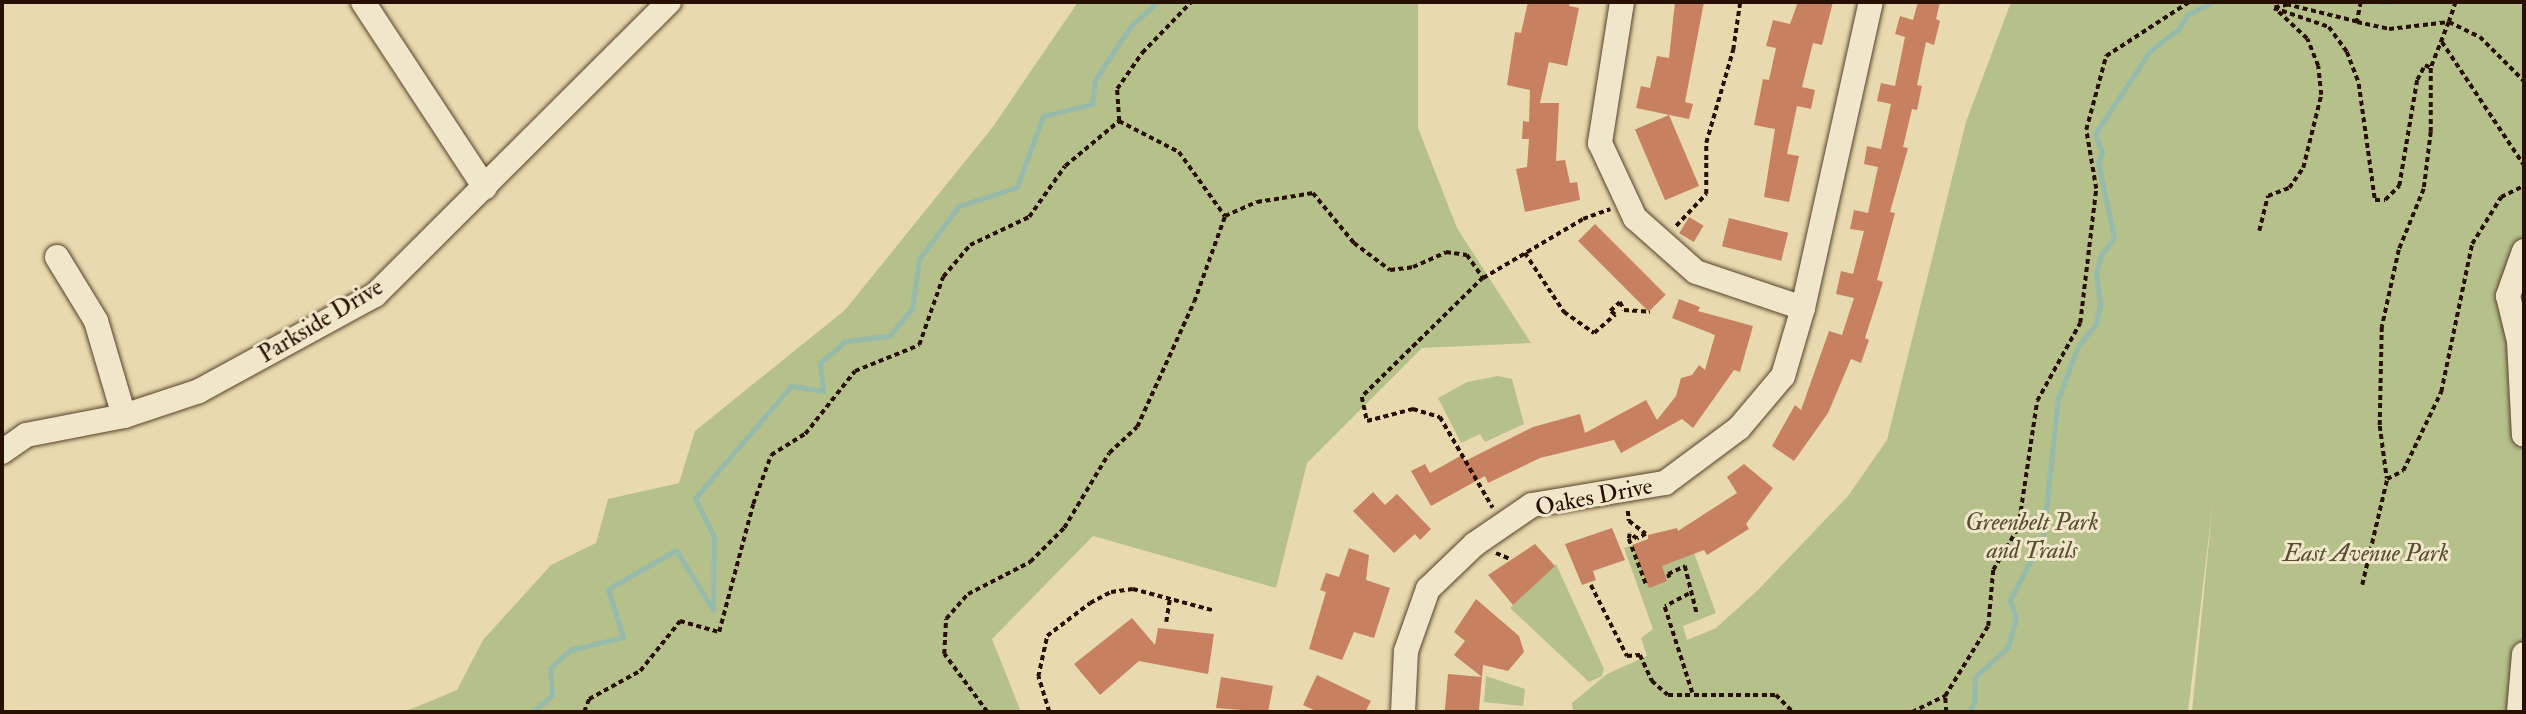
<!DOCTYPE html>
<html>
<head>
<meta charset="utf-8">
<style>
  body { margin:0 }
  #map { position:relative; width:2526px; height:714px; overflow:hidden; background:#e8daae; font-family:"IM FELL Double Pica",serif }
  div>[style] { position:absolute }
  .green>* { inset:0; background:#b5c08b }
  .stream>* { height:5px; margin:-2.5px; padding:0 2.5px; transform-origin:2.5px; border-radius:2.5px; background:#97bbab }
  .building>* { inset:0; background:#c78160; transform-origin:0 0 }
  .path>* { height:3.5px; margin-top:-1.75px; transform-origin:0; background:repeating-linear-gradient(90deg,#281000 0 5px,transparent 0 8.5px) }
  .roads { filter:drop-shadow(0 0 2px #58422c) drop-shadow(0 0 2px #58422c) }
  .minor>* { height:24px; margin:-12px; padding:0 12px; transform-origin:12px; border-radius:12px; background:#f0e7ca }
  span { translate:-50% -50%; white-space:nowrap; text-align:center; line-height:1.15; -webkit-text-stroke:6px #f0e7ca; paint-order:stroke }
  .street-label { font-size:24px; color:#281000 }
  .park-label { font-size:24px; color:#594e31; font-style:italic }
  .frame { position:absolute; inset:0; border:4px solid #281000; pointer-events:none }
</style>
</head>
<body>
<div id="map">
  <div class="green">
    <i style="clip-path:polygon(1078px 2px,1418px 2px,1418px 128px,1457px 228px,1531px 343px,1422px 348px,1307px 463px,1276px 588px,1093px 536px,992px 639px,1021px 712px,404px 712px,457px 690px,483px 640px,551px 565px,596px 543px,608px 499px,679px 483px,695px 431px,845px 310px,992px 128px)"></i>
    <i style="clip-path:polygon(2011px 2px,2524px 2px,2524px 712px,2192px 712px,2213px 501px,2188px 712px,1573px 712px,1572px 703px,1607px 674px,1647px 656px,1641px 638px,1653px 629px,1624px 548px,1636px 544px,1649px 588px,1662px 566px,1694px 553px,1716px 613px,1683px 626px,1687px 640px,1716px 628px,1758px 590px,1848px 496px,1887px 440px,1966px 122px)"></i>
    <i style="clip-path:polygon(1498px 376px,1512px 379px,1524px 424px,1485px 442px,1480px 434px,1461px 443px,1438px 398px,1467px 382px)"></i>
    <i style="clip-path:polygon(1556px 564px,1604px 669px,1602px 676px,1589px 682px,1510px 608px)"></i>
    <i style="clip-path:polygon(1486px 676px,1525px 689px,1523px 706px,1484px 702px)"></i>
  </div>
  <div class="stream">
    <i style="left:2381px;top:2px;width:8px"></i>
    <i style="left:532px;top:712px;width:26px;rotate:-40deg"></i>
    <i style="left:552px;top:695px;width:27px;rotate:-94deg"></i>
    <i style="left:550px;top:668px;width:27px;rotate:-42deg"></i>
    <i style="left:570px;top:650px;width:55px;rotate:-13.8deg"></i>
    <i style="left:623px;top:637px;width:50px;rotate:-107.4deg"></i>
    <i style="left:608px;top:589px;width:78px;rotate:-29.8deg"></i>
    <i style="left:676px;top:550px;width:70px;rotate:58.3deg"></i>
    <i style="left:713px;top:610px;width:73px;rotate:-89.2deg"></i>
    <i style="left:714px;top:537px;width:43px;rotate:-116deg"></i>
    <i style="left:695px;top:498px;width:148px;rotate:-49.4deg"></i>
    <i style="left:791px;top:386px;width:32px;rotate:9deg"></i>
    <i style="left:823px;top:391px;width:28px;rotate:-96deg"></i>
    <i style="left:820px;top:363px;width:33px;rotate:-41deg"></i>
    <i style="left:845px;top:341px;width:44px;rotate:-6.5deg"></i>
    <i style="left:889px;top:336px;width:35px;rotate:-50deg"></i>
    <i style="left:912px;top:309px;width:50px;rotate:-82deg"></i>
    <i style="left:919px;top:259px;width:66px;rotate:-53deg"></i>
    <i style="left:959px;top:206px;width:61px;rotate:-18.1deg"></i>
    <i style="left:1017px;top:187px;width:76px;rotate:-69.9deg"></i>
    <i style="left:1043px;top:116px;width:50px;rotate:-13.8deg"></i>
    <i style="left:1092px;top:104px;width:24px;rotate:-83deg"></i>
    <i style="left:1095px;top:80px;width:64px;rotate:-56.6deg"></i>
    <i style="left:1130px;top:27px;width:37px;rotate:-43deg"></i>
    <i style="left:1968px;top:712px;width:11px;rotate:-56deg"></i>
    <i style="left:1974px;top:703px;width:26px;rotate:-88deg"></i>
    <i style="left:1975px;top:677px;width:45px;rotate:-42.3deg"></i>
    <i style="left:2008px;top:647px;width:30px;rotate:-75deg"></i>
    <i style="left:2016px;top:618px;width:19px;rotate:-108deg"></i>
    <i style="left:2010px;top:600px;width:71px;rotate:-62.4deg"></i>
    <i style="left:2043px;top:537px;width:139px;rotate:-83.8deg"></i>
    <i style="left:2058px;top:399px;width:57px;rotate:-69.3deg"></i>
    <i style="left:2078px;top:346px;width:28px;rotate:-51deg"></i>
    <i style="left:2096px;top:324px;width:19px;rotate:-78deg"></i>
    <i style="left:2100px;top:305px;width:32px;rotate:-97deg"></i>
    <i style="left:2096px;top:273px;width:19px;rotate:-74deg"></i>
    <i style="left:2101px;top:255px;width:21px;rotate:-53deg"></i>
    <i style="left:2114px;top:238px;width:78px;rotate:-101.9deg"></i>
    <i style="left:2098px;top:162px;width:11px;rotate:-68deg"></i>
    <i style="left:2102px;top:152px;width:19px;rotate:-111deg"></i>
    <i style="left:2095px;top:134px;width:100px;rotate:-56.5deg"></i>
    <i style="left:2150px;top:51px;width:37px;rotate:-38deg"></i>
    <i style="left:2179px;top:28px;width:15px;rotate:-58deg"></i>
    <i style="left:2187px;top:15px;width:29px;rotate:-27deg"></i>
  </div>
  <div class="building">
    <i style="clip-path:polygon(1528px 2px,1570px 2px,1569px 6px,1579px 8px,1567px 66px,1549px 62px,1540px 103px,1559px 103px,1556px 161px,1565px 160px,1570px 183px,1577px 182px,1580px 200px,1525px 212px,1516px 169px,1527px 167px,1529px 139px,1522px 139px,1523px 121px,1529px 122px,1530px 90px,1507px 85px,1515px 32px,1521px 33px)"></i>
    <i style="clip-path:polygon(1675px 2px,1704px 2px,1685px 102px,1693px 104px,1689px 119px,1636px 108px,1641px 86px,1650px 88px,1657px 56px,1669px 58px)"></i>
    <i style="clip-path:polygon(1798px 2px,1833px 2px,1822px 45px,1813px 43px,1802px 87px,1815px 90px,1811px 109px,1797px 106px,1787px 154px,1799px 156px,1789px 202px,1764px 197px,1775px 129px,1754px 125px,1763px 79px,1769px 80px,1776px 48px,1766px 46px,1773px 20px,1790px 24px)"></i>
    <i style="clip-path:polygon(1918px 2px,1940px 2px,1936px 19px,1940px 21px,1934px 45px,1926px 42px,1917px 85px,1922px 86px,1917px 110px,1912px 109px,1903px 147px,1908px 148px,1890px 212px,1895px 213px,1877px 280px,1883px 282px,1865px 338px,1869px 340px,1861px 363px,1851px 359px,1828px 413px,1794px 461px,1772px 446px,1795px 405px,1801px 410px,1829px 331px,1842px 335px,1854px 298px,1836px 294px,1841px 271px,1853px 274px,1864px 231px,1850px 229px,1854px 210px,1868px 213px,1878px 167px,1864px 164px,1867px 146px,1881px 149px,1891px 104px,1877px 101px,1881px 83px,1895px 86px,1905px 37px,1895px 34px,1900px 16px,1913px 20px)"></i>
    <i style="left:1669px;top:115px;width:77px;height:37px;rotate:67deg"></i>
    <i style="left:1689px;top:217px;width:17px;height:19px;rotate:31deg"></i>
    <i style="left:1729px;top:218px;width:61px;height:29px;rotate:14deg"></i>
    <i style="left:1595px;top:224px;width:100px;height:24px;rotate:45deg"></i>
    <i style="clip-path:polygon(1679px 299px,1700px 307px,1698px 311px,1753px 326px,1740px 372px,1734px 370px,1693px 428px,1682px 419px,1621px 453px,1614px 440px,1540px 458px,1488px 483px,1485px 476px,1431px 506px,1411px 471px,1425px 464px,1430px 473px,1462px 455px,1465px 461px,1533px 427px,1580px 414px,1585px 433px,1646px 400px,1657px 420px,1676px 396px,1681px 378px,1692px 375px,1699px 365px,1705px 370px,1715px 335px,1672px 318px)"></i>
    <i style="clip-path:polygon(1744px 464px,1773px 488px,1746px 524px,1749px 529px,1707px 555px,1704px 550px,1662px 566px,1667px 581px,1649px 588px,1632px 545px,1648px 539px,1648px 535px,1677px 528px,1678px 531px,1737px 493px,1727px 477px)"></i>
    <i style="clip-path:polygon(1373px 492px,1385px 505px,1397px 494px,1431px 529px,1420px 540px,1415px 534px,1394px 553px,1353px 511px)"></i>
    <i style="clip-path:polygon(1612px 528px,1625px 560px,1593px 571px,1596px 580px,1582px 585px,1565px 544px)"></i>
    <i style="clip-path:polygon(1535px 544px,1555px 566px,1513px 605px,1488px 575px)"></i>
    <i style="clip-path:polygon(1349px 548px,1369px 555px,1366px 580px,1390px 588px,1374px 638px,1354px 632px,1342px 660px,1309px 649px,1326px 592px,1320px 590px,1326px 573px,1339px 577px)"></i>
    <i style="clip-path:polygon(1476px 599px,1519px 636px,1524px 652px,1508px 671px,1483px 665px,1482px 677px,1454px 655px,1465px 641px,1454px 632px)"></i>
    <i style="clip-path:polygon(1132px 618px,1155px 645px,1158px 628px,1214px 634px,1208px 674px,1139px 661px,1100px 695px,1074px 664px)"></i>
    <i style="left:1448px;top:674px;width:34px;height:38px;rotate:5deg"></i>
    <i style="clip-path:polygon(1317px 675px,1371px 701px,1365px 712px,1318px 712px,1303px 705px)"></i>
    <i style="clip-path:polygon(1221px 677px,1273px 686px,1268px 712px,1216px 708px)"></i>
  </div>
  <div class="path">
    <i style="left:2361px;top:2px;width:20px;rotate:101deg"></i>
    <i style="left:2357px;top:22px;width:71px;rotate:-166.2deg"></i>
    <i style="left:2288px;top:5px;width:14px;rotate:168deg"></i>
    <i style="left:2274px;top:8px;width:58px;rotate:19.1deg"></i>
    <i style="left:2329px;top:27px;width:31px;rotate:54deg"></i>
    <i style="left:2347px;top:52px;width:34px;rotate:69deg"></i>
    <i style="left:2359px;top:84px;width:117px;rotate:82.1deg"></i>
    <i style="left:2375px;top:200px;width:10px"></i>
    <i style="left:2385px;top:200px;width:20px;rotate:-45deg"></i>
    <i style="left:2399px;top:186px;width:108px;rotate:-80.4deg"></i>
    <i style="left:2417px;top:80px;width:17px;rotate:-62deg"></i>
    <i style="left:2425px;top:65px;width:7px;rotate:27deg"></i>
    <i style="left:2431px;top:68px;width:64px;rotate:90deg"></i>
    <i style="left:2431px;top:132px;width:57px;rotate:97deg"></i>
    <i style="left:2424px;top:189px;width:66px;rotate:112.3deg"></i>
    <i style="left:2399px;top:250px;width:79px;rotate:102.4deg"></i>
    <i style="left:2382px;top:327px;width:99px;rotate:91.2deg"></i>
    <i style="left:2380px;top:426px;width:53px;rotate:82.5deg"></i>
    <i style="left:2387px;top:479px;width:18px;rotate:-27deg"></i>
    <i style="left:2403px;top:471px;width:88px;rotate:-64.3deg"></i>
    <i style="left:2441px;top:392px;width:151px;rotate:-78.2deg"></i>
    <i style="left:2472px;top:244px;width:55px;rotate:-58.3deg"></i>
    <i style="left:2501px;top:197px;width:25px;rotate:-26deg"></i>
    <i style="left:2456px;top:2px;width:21px;rotate:109deg"></i>
    <i style="left:2449px;top:22px;width:34px;rotate:26deg"></i>
    <i style="left:2480px;top:37px;width:62px;rotate:45deg"></i>
    <i style="left:2357px;top:22px;width:33px;rotate:12deg"></i>
    <i style="left:2389px;top:29px;width:60px;rotate:-6.7deg"></i>
    <i style="left:2449px;top:22px;width:49px;rotate:111.4deg"></i>
    <i style="left:2442px;top:42px;width:148px;rotate:56.3deg"></i>
    <i style="left:1119px;top:121px;width:68px;rotate:27.3deg"></i>
    <i style="left:1179px;top:152px;width:79px;rotate:54.3deg"></i>
    <i style="left:1225px;top:216px;width:35px;rotate:-24deg"></i>
    <i style="left:1257px;top:202px;width:57px;rotate:-9.1deg"></i>
    <i style="left:1313px;top:193px;width:65px;rotate:50.6deg"></i>
    <i style="left:1354px;top:243px;width:45px;rotate:36.9deg"></i>
    <i style="left:1390px;top:270px;width:23px;rotate:-7deg"></i>
    <i style="left:1413px;top:267px;width:36px;rotate:-24deg"></i>
    <i style="left:1446px;top:252px;width:21px;rotate:8deg"></i>
    <i style="left:1467px;top:255px;width:28px;rotate:55deg"></i>
    <i style="left:1483px;top:278px;width:170px;rotate:135.5deg"></i>
    <i style="left:1362px;top:397px;width:25px;rotate:78deg"></i>
    <i style="left:1367px;top:421px;width:48px;rotate:-14.6deg"></i>
    <i style="left:1413px;top:409px;width:28px;rotate:17deg"></i>
    <i style="left:1440px;top:417px;width:105px;rotate:59.8deg"></i>
    <i style="left:1676px;top:226px;width:44px;rotate:-46.8deg"></i>
    <i style="left:1706px;top:194px;width:51px;rotate:-90deg"></i>
    <i style="left:1706px;top:143px;width:97px;rotate:-73.8deg"></i>
    <i style="left:1733px;top:50px;width:49px;rotate:-81.7deg"></i>
    <i style="left:2259px;top:231px;width:36px;rotate:-76deg"></i>
    <i style="left:2268px;top:196px;width:22px;rotate:-21deg"></i>
    <i style="left:2289px;top:188px;width:24px;rotate:-55deg"></i>
    <i style="left:2303px;top:168px;width:75px;rotate:-76.1deg"></i>
    <i style="left:2321px;top:95px;width:29px;rotate:-96deg"></i>
    <i style="left:2318px;top:66px;width:29px;rotate:-112deg"></i>
    <i style="left:2307px;top:39px;width:44px;rotate:-136.8deg"></i>
    <i style="left:1525px;top:253px;width:71px;rotate:56.5deg"></i>
    <i style="left:1564px;top:312px;width:37px;rotate:35deg"></i>
    <i style="left:1594px;top:333px;width:28px;rotate:-41deg"></i>
    <i style="left:1615px;top:315px;width:6px;rotate:-141deg"></i>
    <i style="left:1610px;top:311px;width:13px;rotate:-42deg"></i>
    <i style="left:1620px;top:302px;width:9px;rotate:63deg"></i>
    <i style="left:1624px;top:310px;width:26px;rotate:4deg"></i>
    <i style="left:1483px;top:278px;width:116px;rotate:-30.5deg"></i>
    <i style="left:1583px;top:219px;width:29px;rotate:-20deg"></i>
    <i style="left:1628px;top:511px;width:10px;rotate:84deg"></i>
    <i style="left:1629px;top:521px;width:21px;rotate:37deg"></i>
    <i style="left:1646px;top:534px;width:10px;rotate:151deg"></i>
    <i style="left:1637px;top:539px;width:9px;rotate:-144deg"></i>
    <i style="left:1630px;top:534px;width:5px;rotate:101deg"></i>
    <i style="left:1629px;top:539px;width:51px;rotate:69.4deg"></i>
    <i style="left:1496px;top:553px;width:15px;rotate:23deg"></i>
    <i style="left:1669px;top:578px;width:4px;rotate:-104deg"></i>
    <i style="left:1668px;top:574px;width:19px;rotate:-25deg"></i>
    <i style="left:1685px;top:566px;width:49px;rotate:76deg"></i>
    <i style="left:1591px;top:585px;width:80px;rotate:63.1deg"></i>
    <i style="left:1627px;top:656px;width:13px;rotate:-4deg"></i>
    <i style="left:1640px;top:655px;width:29px;rotate:65deg"></i>
    <i style="left:1652px;top:681px;width:21px;rotate:41deg"></i>
    <i style="left:1668px;top:695px;width:108px"></i>
    <i style="left:1776px;top:695px;width:24px;rotate:45deg"></i>
    <i style="left:2362px;top:585px;width:109px;rotate:-76.7deg"></i>
    <i style="left:1689px;top:594px;width:27px;rotate:152deg"></i>
    <i style="left:1665px;top:607px;width:91px;rotate:72.2deg"></i>
    <i style="left:1166px;top:622px;width:25px;rotate:-81deg"></i>
    <i style="left:584px;top:712px;width:14px;rotate:-69deg"></i>
    <i style="left:589px;top:699px;width:58px;rotate:-28.8deg"></i>
    <i style="left:640px;top:671px;width:64px;rotate:-51.3deg"></i>
    <i style="left:680px;top:621px;width:41px;rotate:15.8deg"></i>
    <i style="left:719px;top:632px;width:132px;rotate:-75.1deg"></i>
    <i style="left:753px;top:504px;width:52px;rotate:-69.8deg"></i>
    <i style="left:771px;top:455px;width:40px;rotate:-32deg"></i>
    <i style="left:805px;top:434px;width:80px;rotate:-51.6deg"></i>
    <i style="left:855px;top:371px;width:69px;rotate:-22.1deg"></i>
    <i style="left:919px;top:345px;width:72px;rotate:-70.6deg"></i>
    <i style="left:943px;top:277px;width:42px;rotate:-49.8deg"></i>
    <i style="left:970px;top:245px;width:65px;rotate:-25.4deg"></i>
    <i style="left:1029px;top:217px;width:62px;rotate:-54.8deg"></i>
    <i style="left:1065px;top:166px;width:70px;rotate:-39.8deg"></i>
    <i style="left:1119px;top:121px;width:32px;rotate:-94deg"></i>
    <i style="left:1117px;top:89px;width:44px;rotate:-55.2deg"></i>
    <i style="left:1142px;top:53px;width:71px;rotate:-46.1deg"></i>
    <i style="left:987px;top:712px;width:72px;rotate:-126.6deg"></i>
    <i style="left:944px;top:654px;width:35px;rotate:-87deg"></i>
    <i style="left:946px;top:619px;width:33px;rotate:-49deg"></i>
    <i style="left:968px;top:594px;width:70px;rotate:-27.3deg"></i>
    <i style="left:1030px;top:562px;width:48px;rotate:-45deg"></i>
    <i style="left:1064px;top:528px;width:87px;rotate:-59deg"></i>
    <i style="left:1109px;top:453px;width:38px;rotate:-43deg"></i>
    <i style="left:1137px;top:427px;width:137px;rotate:-65.5deg"></i>
    <i style="left:1194px;top:302px;width:91px;rotate:-70.2deg"></i>
    <i style="left:1049px;top:712px;width:37px;rotate:-107deg"></i>
    <i style="left:1038px;top:677px;width:42px;rotate:-77.6deg"></i>
    <i style="left:1047px;top:636px;width:54px;rotate:-37.5deg"></i>
    <i style="left:1090px;top:603px;width:24px;rotate:-28deg"></i>
    <i style="left:1111px;top:592px;width:22px;rotate:-8deg"></i>
    <i style="left:1133px;top:589px;width:82px;rotate:14.9deg"></i>
    <i style="left:1912px;top:712px;width:37px;rotate:-26deg"></i>
    <i style="left:1946px;top:712px;width:16px;rotate:-94deg"></i>
    <i style="left:1945px;top:696px;width:82px;rotate:-58.4deg"></i>
    <i style="left:1988px;top:626px;width:56px;rotate:-84.9deg"></i>
    <i style="left:1993px;top:570px;width:49px;rotate:-59.2deg"></i>
    <i style="left:2018px;top:528px;width:128px;rotate:-81.5deg"></i>
    <i style="left:2037px;top:401px;width:89px;rotate:-61.1deg"></i>
    <i style="left:2080px;top:323px;width:135px;rotate:-83.2deg"></i>
    <i style="left:2096px;top:189px;width:60px;rotate:-99.6deg"></i>
    <i style="left:2086px;top:130px;width:77px;rotate:-74.9deg"></i>
    <i style="left:2106px;top:56px;width:99px;rotate:-33deg"></i>
  </div>
  <div class="roads">
    <div class="minor">
      <i style="left:363px;top:2px;width:222px;rotate:56.7deg"></i>
      <i style="left:1622px;top:2px;width:143px;rotate:98.9deg"></i>
      <i style="left:1600px;top:143px;width:83px;rotate:65deg"></i>
      <i style="left:1635px;top:218px;width:81px;rotate:41.5deg"></i>
      <i style="left:1696px;top:272px;width:113px;rotate:18.6deg"></i>
      <i style="left:2524px;top:251px;width:48px;rotate:109.6deg"></i>
      <i style="left:2508px;top:296px;width:46px;rotate:76.3deg"></i>
      <i style="left:2519px;top:341px;width:94px;rotate:87deg"></i>
      <i style="left:57px;top:257px;width:75px;rotate:58.6deg"></i>
      <i style="left:96px;top:321px;width:99px;rotate:73.6deg"></i>
      <i style="left:2px;top:452px;width:29px;rotate:-35deg"></i>
      <i style="left:26px;top:435px;width:100px;rotate:-11deg"></i>
      <i style="left:124px;top:416px;width:79px;rotate:-18.4deg"></i>
      <i style="left:199px;top:391px;width:200px;rotate:-28.6deg"></i>
      <i style="left:375px;top:295px;width:415px;rotate:-44.9deg"></i>
      <i style="left:1403px;top:712px;width:61px;rotate:-87.2deg"></i>
      <i style="left:1406px;top:651px;width:66px;rotate:-70.5deg"></i>
      <i style="left:1428px;top:589px;width:65px;rotate:-43.8deg"></i>
      <i style="left:1475px;top:544px;width:69px;rotate:-34.4deg"></i>
      <i style="left:1532px;top:505px;width:135px;rotate:-9.4deg"></i>
      <i style="left:1665px;top:483px;width:92px;rotate:-36.6deg"></i>
      <i style="left:1739px;top:428px;width:68px;rotate:-49.8deg"></i>
      <i style="left:1783px;top:376px;width:71px;rotate:-73.6deg"></i>
      <i style="left:1803px;top:308px;width:313px;rotate:-77.5deg"></i>
      <i style="left:2519px;top:712px;width:58px;rotate:-85.1deg"></i>
    </div>
  </div>
  <div class="street-label">
    <span style="left:321px;top:321px;rotate:-31deg">Parkside Drive</span>
    <span style="left:1594px;top:497px;rotate:-11deg">Oakes Drive</span>
  </div>
  <div class="park-label">
    <span style="left:2032px;top:537px">Greenbelt Park<br>and Trails</span>
    <span style="left:2366px;top:554px">East Avenue Park</span>
  </div>
  <div class="frame"></div>
</div>
</body>
</html>
